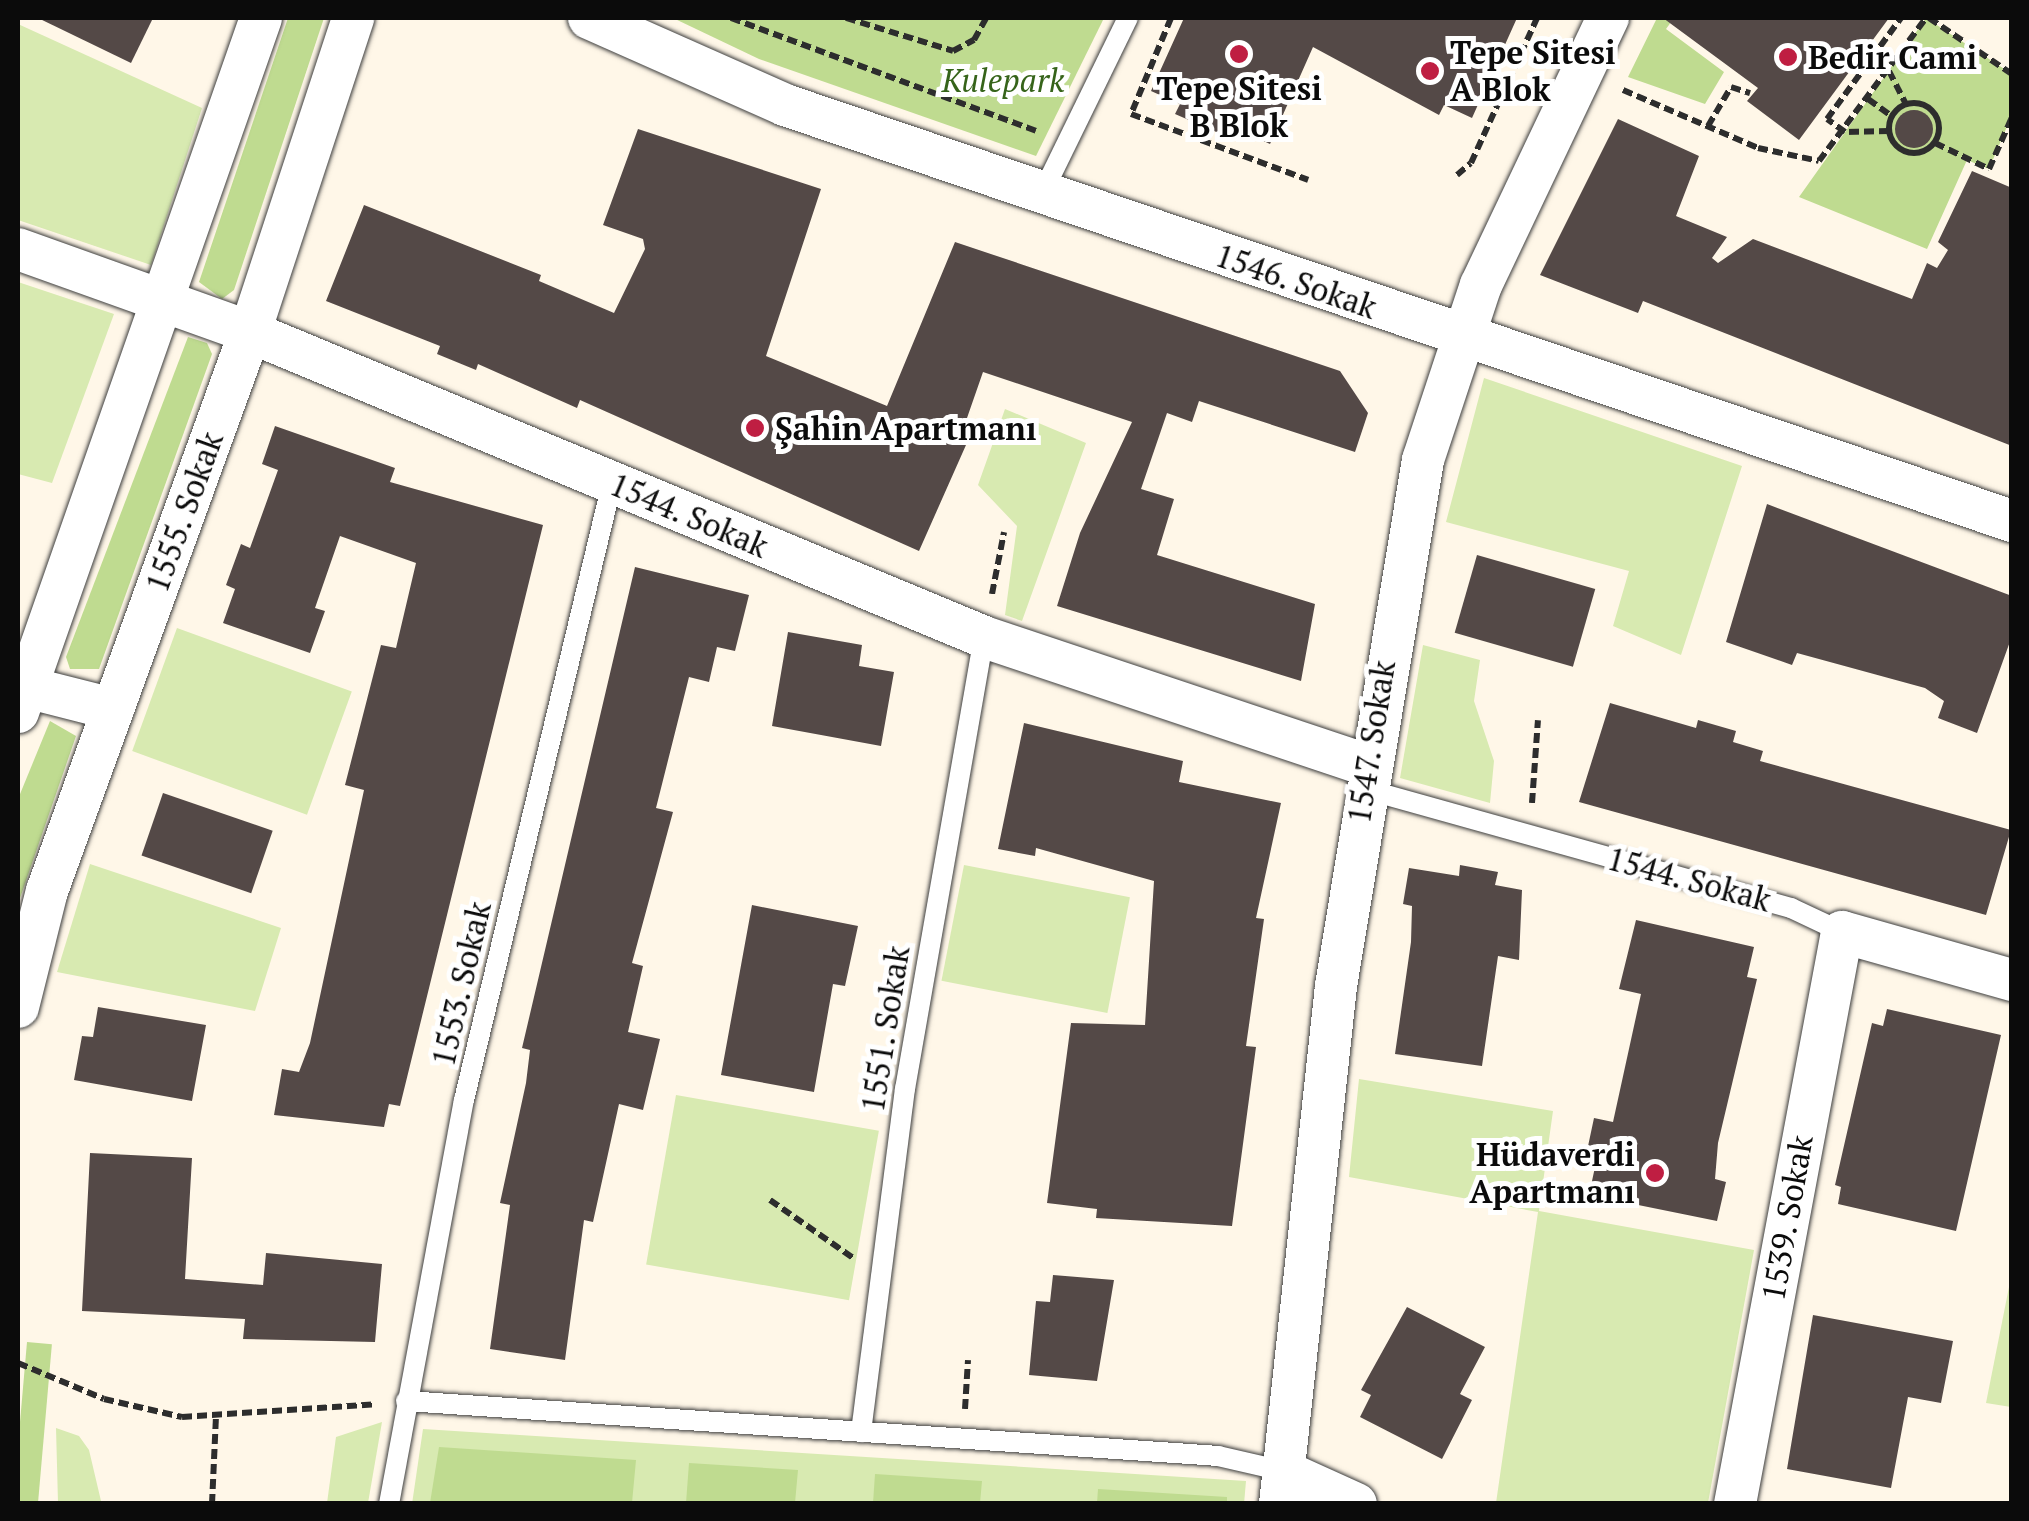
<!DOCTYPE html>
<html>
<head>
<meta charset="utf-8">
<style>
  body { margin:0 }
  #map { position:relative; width:2029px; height:1521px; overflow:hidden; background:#fff7e8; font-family:"PT Serif",serif }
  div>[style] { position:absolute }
  .green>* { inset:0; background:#d8eab1; transform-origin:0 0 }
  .forest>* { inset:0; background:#bfdb90; transform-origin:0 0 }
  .building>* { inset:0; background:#544947; transform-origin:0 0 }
  .round { border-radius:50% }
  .path>* { height:6px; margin-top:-3px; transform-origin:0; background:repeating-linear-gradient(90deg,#2d2d2d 0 10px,transparent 0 15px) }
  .path>.ring { margin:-3px; padding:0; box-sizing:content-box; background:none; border:6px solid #2d2d2d; border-radius:50% }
  .roads { filter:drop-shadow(0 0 2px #3e3e3e) drop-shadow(0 0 2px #3e3e3e) }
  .service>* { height:20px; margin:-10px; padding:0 10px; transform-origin:10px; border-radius:10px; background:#fff }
  .minor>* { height:42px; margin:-21px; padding:0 21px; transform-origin:21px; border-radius:21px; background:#fff }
  .dots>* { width:28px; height:28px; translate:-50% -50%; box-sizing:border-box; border:5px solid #fff; border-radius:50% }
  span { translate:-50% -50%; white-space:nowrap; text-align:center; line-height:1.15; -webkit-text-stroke:10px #fff; paint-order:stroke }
  .poi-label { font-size:32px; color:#0b0b0b; font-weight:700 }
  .left { translate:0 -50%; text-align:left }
  .right { translate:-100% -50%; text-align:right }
  .park-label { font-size:32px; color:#36641a; font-style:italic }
  .street-label { font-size:32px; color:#0b0b0b }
  .frame { position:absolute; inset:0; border:20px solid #0b0b0b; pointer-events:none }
</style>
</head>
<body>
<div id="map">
  <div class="green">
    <i style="clip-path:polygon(18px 24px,202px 108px,151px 265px,18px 220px)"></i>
    <i style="clip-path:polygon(18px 282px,114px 314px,52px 483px,18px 474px)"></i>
    <i style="clip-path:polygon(1484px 378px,1742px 466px,1681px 655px,1613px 626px,1629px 571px,1446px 522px)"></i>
    <i style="clip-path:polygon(1005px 409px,1086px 443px,1022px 621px,1005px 615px,1017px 526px,978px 485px)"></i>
    <i style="left:177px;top:628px;width:186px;height:131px;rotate:20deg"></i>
    <i style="clip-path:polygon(1423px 645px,1480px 660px,1474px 701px,1494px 761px,1490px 803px,1400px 778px)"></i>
    <i style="clip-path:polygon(90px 864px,281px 928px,255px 1011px,57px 972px)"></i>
    <i style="left:964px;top:865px;width:169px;height:118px;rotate:11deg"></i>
    <i style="clip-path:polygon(1359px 1079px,1553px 1111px,1539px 1211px,1754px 1250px,1708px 1503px,1496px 1503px,1538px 1212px,1349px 1177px)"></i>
    <i style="left:676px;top:1095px;width:206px;height:172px;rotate:10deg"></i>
    <i style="clip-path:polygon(2009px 1287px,2012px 1288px,2011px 1407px,1986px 1403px)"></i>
    <i style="clip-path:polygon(382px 1422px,368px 1503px,327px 1503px,336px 1437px)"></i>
    <i style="clip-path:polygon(56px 1428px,79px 1436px,89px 1450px,101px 1501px,133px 1503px,58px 1503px)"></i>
    <i style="clip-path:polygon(423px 1429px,1246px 1481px,1244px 1504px,412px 1504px)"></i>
  </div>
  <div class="forest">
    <i style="clip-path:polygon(288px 18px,324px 18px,234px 290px,222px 299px,199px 282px)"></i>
    <i style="clip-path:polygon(673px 18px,1104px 18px,1036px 156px,759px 59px)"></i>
    <i style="clip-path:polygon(1657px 18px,1674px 18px,1666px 29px,1724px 72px,1705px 104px,1628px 77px)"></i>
    <i style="clip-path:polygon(1926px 18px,2012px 74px,2011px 117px,1989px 169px,1967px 160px,1927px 249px,1799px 197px)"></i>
    <i style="clip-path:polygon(188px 337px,207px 343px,212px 354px,99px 669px,70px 669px,66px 657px)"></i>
    <i style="clip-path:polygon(50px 721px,76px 736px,18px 904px,18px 799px)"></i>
    <i style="left:27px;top:1342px;width:25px;height:161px;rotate:5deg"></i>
    <i style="clip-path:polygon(439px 1447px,636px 1460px,632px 1503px,430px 1503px)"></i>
    <i style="clip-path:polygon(689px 1463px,798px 1470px,795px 1503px,686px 1503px)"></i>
    <i style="clip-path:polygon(875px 1474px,982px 1481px,980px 1503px,873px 1503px)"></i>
    <i style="clip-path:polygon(1098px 1489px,1227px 1497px,1227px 1503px,1097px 1503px)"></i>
  </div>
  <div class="building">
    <i style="clip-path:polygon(38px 18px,153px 18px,131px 63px)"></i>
    <i style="clip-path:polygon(1184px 18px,1517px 18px,1472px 118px,1444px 105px,1439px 115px,1313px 47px,1270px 144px,1242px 131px,1237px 141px,1175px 114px,1180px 104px,1151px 91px)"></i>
    <i style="clip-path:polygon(1663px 18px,1889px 18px,1799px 140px,1747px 101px,1758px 88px)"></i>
    <i class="round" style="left:1895px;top:110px;width:38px;height:38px"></i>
    <i style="clip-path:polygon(1618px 119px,1699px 156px,1676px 216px,1727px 237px,1712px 258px,1718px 263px,1753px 239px,1912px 299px,1927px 263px,1937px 268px,1948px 250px,1938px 242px,1972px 171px,2012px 188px,2012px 446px,1643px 301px,1638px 313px,1540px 275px)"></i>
    <i style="clip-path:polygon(638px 129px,821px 189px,766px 356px,887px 406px,955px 242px,1340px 371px,1368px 413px,1355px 452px,1199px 401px,1192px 422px,1167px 413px,1141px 489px,1174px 499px,1157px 555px,1315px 604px,1301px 681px,1057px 606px,1080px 533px,1132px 422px,983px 372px,959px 441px,966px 445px,919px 551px,580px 400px,577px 408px,478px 364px,476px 370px,437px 354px,440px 346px,326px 301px,364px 205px,541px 275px,539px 281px,614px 313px,645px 249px,643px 239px,603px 225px)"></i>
    <i style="clip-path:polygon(275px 426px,395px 468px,390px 482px,543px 525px,400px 1106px,389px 1104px,384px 1127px,274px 1115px,282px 1069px,299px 1072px,310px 1043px,364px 790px,345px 785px,381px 645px,396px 648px,416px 563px,340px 536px,315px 608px,325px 611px,310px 653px,223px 623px,235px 589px,226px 585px,241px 544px,250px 548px,278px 470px,262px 464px)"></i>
    <i style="clip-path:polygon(1767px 504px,2012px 596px,2012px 636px,1977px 733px,1938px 718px,1944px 701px,1925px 688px,1797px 653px,1792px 665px,1726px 642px)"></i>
    <i style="left:1477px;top:555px;width:123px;height:81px;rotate:16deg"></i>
    <i style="clip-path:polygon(635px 567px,749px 595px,735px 651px,717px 647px,709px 682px,689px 677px,656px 808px,673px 812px,632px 963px,643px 966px,628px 1032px,660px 1039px,643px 1110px,619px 1104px,593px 1222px,584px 1220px,565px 1360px,490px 1349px,510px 1205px,500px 1203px,526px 1083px,530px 1050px,522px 1048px)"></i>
    <i style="clip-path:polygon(788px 632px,862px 645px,859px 666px,894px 672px,881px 746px,772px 726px)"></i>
    <i style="clip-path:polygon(1610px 703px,1696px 728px,1698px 720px,1736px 731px,1733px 742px,1763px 751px,1760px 761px,2011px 830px,1986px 915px,1579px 802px)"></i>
    <i style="clip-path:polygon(1024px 723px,1183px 761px,1179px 782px,1281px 803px,1256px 918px,1264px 919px,1246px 1046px,1256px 1047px,1232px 1226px,1096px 1218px,1097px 1209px,1047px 1203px,1071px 1023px,1145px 1025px,1154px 881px,1036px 848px,1035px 856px,998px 849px)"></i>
    <i style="left:163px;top:793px;width:116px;height:66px;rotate:19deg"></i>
    <i style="clip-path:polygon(1460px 865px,1498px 872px,1495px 885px,1522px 890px,1519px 960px,1498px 956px,1482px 1066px,1395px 1054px,1411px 942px,1412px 906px,1403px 904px,1409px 868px,1459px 876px)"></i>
    <i style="clip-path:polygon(752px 905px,858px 926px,845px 986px,833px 984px,814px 1092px,721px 1075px)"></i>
    <i style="clip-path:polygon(1636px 920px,1754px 947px,1747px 977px,1757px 979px,1718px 1143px,1715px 1179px,1726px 1182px,1717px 1221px,1589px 1195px,1595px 1167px,1584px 1165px,1594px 1118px,1613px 1122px,1641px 994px,1619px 989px)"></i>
    <i style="clip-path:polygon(98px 1007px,206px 1025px,192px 1101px,74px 1080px,82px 1036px,93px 1037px)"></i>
    <i style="clip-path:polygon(1887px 1009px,2001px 1035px,1956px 1231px,1838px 1204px,1841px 1187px,1835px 1185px,1872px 1023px,1883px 1026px)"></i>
    <i style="clip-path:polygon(90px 1153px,192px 1158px,185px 1279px,263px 1285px,266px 1253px,382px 1264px,375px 1342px,243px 1339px,245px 1319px,82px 1311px)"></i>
    <i style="clip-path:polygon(1053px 1275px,1114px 1280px,1097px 1381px,1029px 1375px,1036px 1301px,1050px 1302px)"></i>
    <i style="clip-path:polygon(1407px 1307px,1485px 1347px,1460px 1394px,1472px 1400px,1442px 1459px,1360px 1417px,1371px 1395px,1361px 1390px)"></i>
    <i style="clip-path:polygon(1813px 1315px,1953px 1341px,1941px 1403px,1908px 1397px,1891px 1488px,1787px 1469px)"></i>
  </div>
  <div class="path">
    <i style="left:731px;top:18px;width:325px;rotate:20.3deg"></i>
    <i style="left:846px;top:18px;width:112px;rotate:17.1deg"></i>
    <i style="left:953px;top:51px;width:24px;rotate:-28deg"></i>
    <i style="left:974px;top:40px;width:25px;rotate:-61deg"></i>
    <i style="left:1171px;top:18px;width:104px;rotate:112.6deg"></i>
    <i style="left:1131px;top:114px;width:189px;rotate:20.4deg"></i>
    <i style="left:1929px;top:18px;width:100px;rotate:34deg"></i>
    <i style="left:1871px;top:58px;width:22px;rotate:36deg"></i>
    <i style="left:1889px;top:71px;width:37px;rotate:63deg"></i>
    <i style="left:1623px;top:90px;width:147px;rotate:23.2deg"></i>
    <i style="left:1758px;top:148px;width:62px;rotate:12deg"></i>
    <i style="left:1819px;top:161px;width:179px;rotate:-53.2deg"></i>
    <i style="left:1868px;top:99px;width:29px;rotate:36deg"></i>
    <i class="ring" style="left:1889px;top:103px;width:44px;height:44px"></i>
    <i style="left:1708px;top:126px;width:45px;rotate:-59.5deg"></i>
    <i style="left:1731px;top:87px;width:20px;rotate:18deg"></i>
    <i style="left:1889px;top:131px;width:44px;rotate:178.7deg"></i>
    <i style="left:1845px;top:132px;width:22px;rotate:-144deg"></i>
    <i style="left:1827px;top:119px;width:125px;rotate:-53.8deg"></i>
    <i style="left:1935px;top:143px;width:60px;rotate:25.7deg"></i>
    <i style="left:1989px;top:169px;width:57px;rotate:-66.1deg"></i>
    <i style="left:1457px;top:175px;width:18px;rotate:-41deg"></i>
    <i style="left:1471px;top:163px;width:159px;rotate:-65.5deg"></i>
    <i style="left:992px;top:594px;width:63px;rotate:-79deg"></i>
    <i style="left:1532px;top:803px;width:83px;rotate:-85.9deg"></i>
    <i style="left:770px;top:1200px;width:101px;rotate:34.9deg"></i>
    <i style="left:18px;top:1363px;width:93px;rotate:22.7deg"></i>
    <i style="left:104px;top:1399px;width:80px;rotate:13deg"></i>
    <i style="left:182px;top:1417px;width:194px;rotate:-3.8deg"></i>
    <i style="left:965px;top:1409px;width:49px;rotate:-86.5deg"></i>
    <i style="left:212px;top:1504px;width:87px;rotate:-87.4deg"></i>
  </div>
  <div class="roads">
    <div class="service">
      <i style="left:1042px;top:194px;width:196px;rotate:-64deg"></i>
      <i style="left:1365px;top:789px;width:442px;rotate:15.6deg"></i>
      <i style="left:1791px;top:908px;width:56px;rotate:25.2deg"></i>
      <i style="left:406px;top:1401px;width:814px;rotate:3.87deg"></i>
      <i style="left:1218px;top:1456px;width:67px;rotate:13deg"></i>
      <i style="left:861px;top:1432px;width:346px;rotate:-82.7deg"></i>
      <i style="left:905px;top:1089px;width:459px;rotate:-80.1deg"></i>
      <i style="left:389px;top:1504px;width:411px;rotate:-79.5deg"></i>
      <i style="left:464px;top:1100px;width:635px;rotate:-76.51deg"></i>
    </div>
    <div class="minor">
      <i style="left:589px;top:18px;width:214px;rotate:23.9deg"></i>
      <i style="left:785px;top:105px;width:1296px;rotate:18.73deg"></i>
      <i style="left:18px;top:249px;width:246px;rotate:19.7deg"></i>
      <i style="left:250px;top:332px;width:795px;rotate:22.56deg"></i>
      <i style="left:984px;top:637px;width:403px;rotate:18.5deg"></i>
      <i style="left:18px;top:685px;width:98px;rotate:14.2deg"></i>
      <i style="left:18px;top:712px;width:735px;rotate:-70.7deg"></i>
      <i style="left:18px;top:1007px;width:120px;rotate:-76deg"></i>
      <i style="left:47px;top:891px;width:595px;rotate:-70.04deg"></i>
      <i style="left:250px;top:332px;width:330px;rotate:-71.8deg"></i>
      <i style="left:1283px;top:1471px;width:80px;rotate:24.3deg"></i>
      <i style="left:1280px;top:1504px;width:521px;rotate:-83.83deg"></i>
      <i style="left:1336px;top:986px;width:533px;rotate:-80.61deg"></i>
      <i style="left:1423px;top:460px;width:184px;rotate:-71.7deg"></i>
      <i style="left:1481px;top:285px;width:296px;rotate:-64.6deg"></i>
      <i style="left:1735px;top:1504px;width:582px;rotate:-79.4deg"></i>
      <i style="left:1842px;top:932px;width:177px;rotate:15.8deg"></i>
    </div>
  </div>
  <div class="dots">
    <i style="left:1239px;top:54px;background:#bf1e42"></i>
    <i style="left:1788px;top:57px;background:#bf1e42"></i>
    <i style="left:1430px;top:71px;background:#bf1e42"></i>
    <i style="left:755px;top:428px;background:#bf1e42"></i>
    <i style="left:1655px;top:1173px;background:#bf1e42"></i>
  </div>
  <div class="poi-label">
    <span class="left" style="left:1450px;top:71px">Tepe Sitesi<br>A Blok</span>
    <span class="left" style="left:1808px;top:57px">Bedir Cami</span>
    <span style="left:1239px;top:107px">Tepe Sitesi<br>B Blok</span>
    <span class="left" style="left:775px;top:428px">Şahin Apartmanı</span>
    <span class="right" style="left:1635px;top:1173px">Hüdaverdi<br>Apartmanı</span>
  </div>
  <div class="park-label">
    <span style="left:1003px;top:80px">Kulepark</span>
  </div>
  <div class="street-label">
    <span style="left:1296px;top:281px;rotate:19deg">1546. Sokak</span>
    <span style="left:184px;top:512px;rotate:-70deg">1555. Sokak</span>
    <span style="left:689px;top:515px;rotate:23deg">1544. Sokak</span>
    <span style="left:1371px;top:742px;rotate:-81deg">1547. Sokak</span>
    <span style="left:1689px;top:879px;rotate:15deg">1544. Sokak</span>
    <span style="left:461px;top:984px;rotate:-77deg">1553. Sokak</span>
    <span style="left:885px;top:1029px;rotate:-81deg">1551. Sokak</span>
    <span style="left:1787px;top:1218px;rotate:-80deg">1539. Sokak</span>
  </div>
  <div class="frame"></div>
</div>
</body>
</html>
